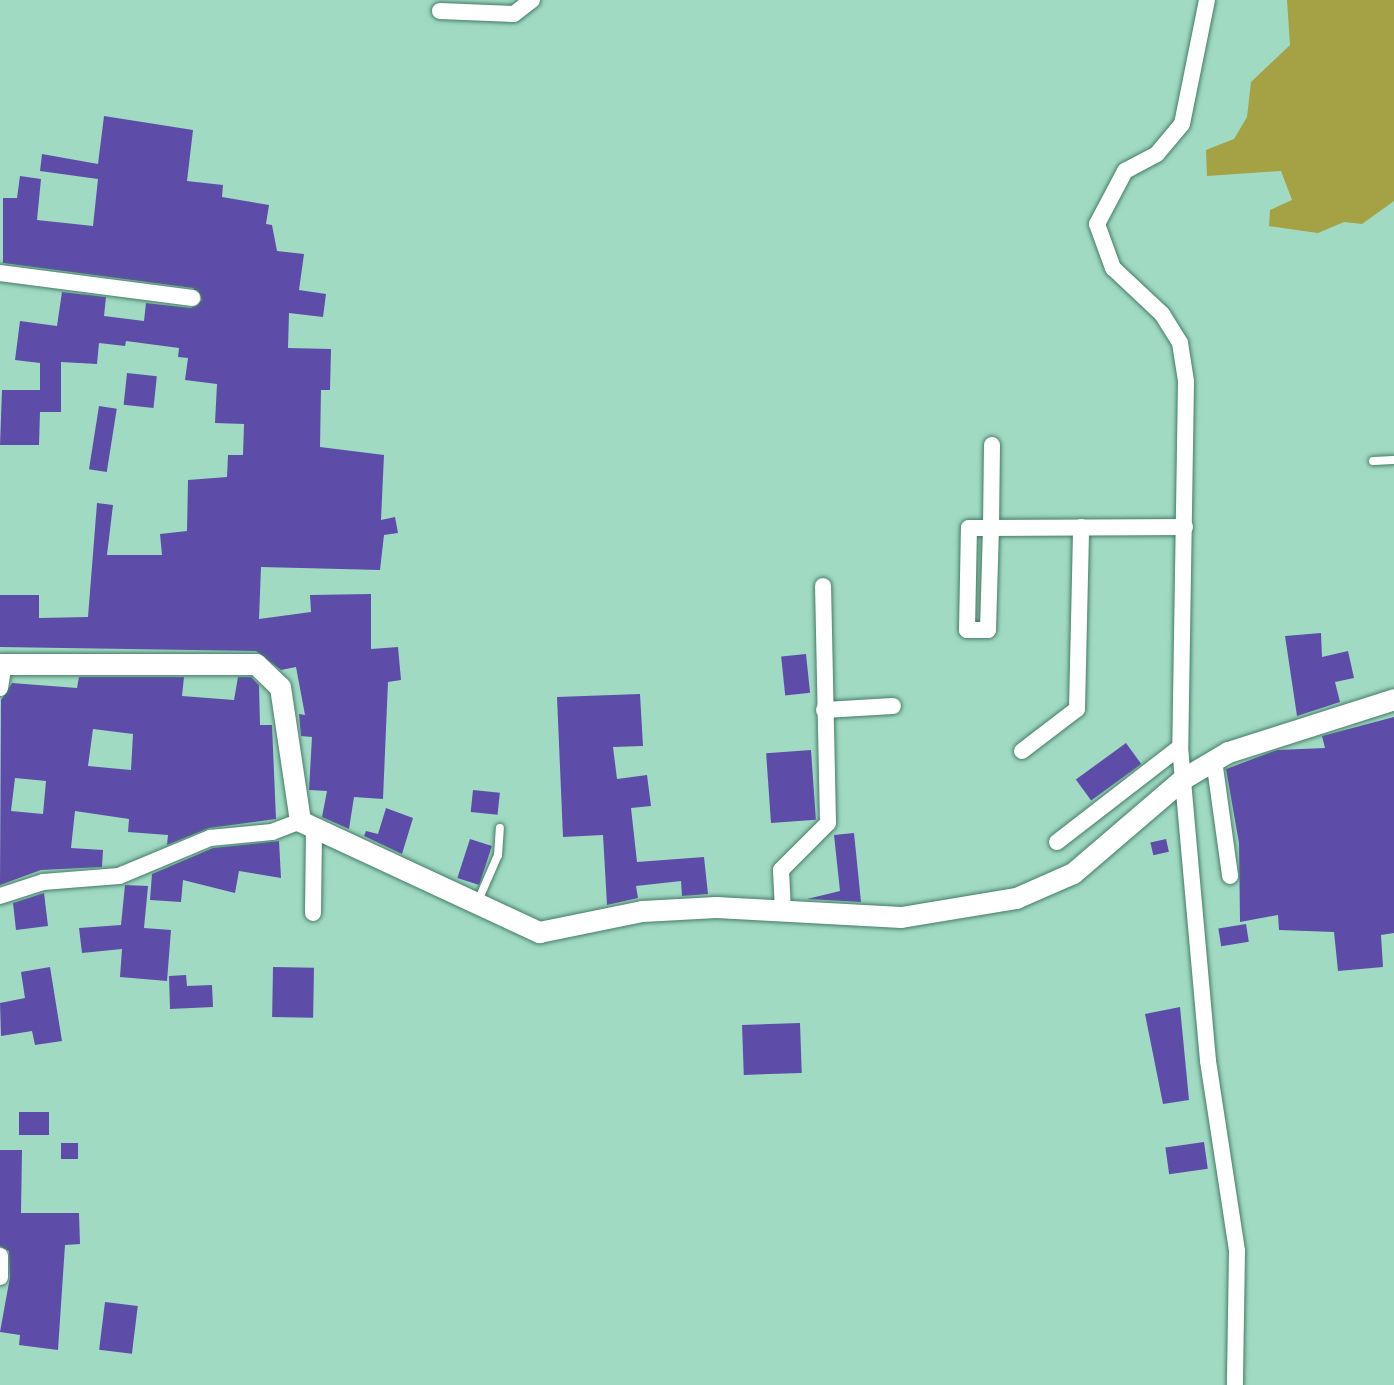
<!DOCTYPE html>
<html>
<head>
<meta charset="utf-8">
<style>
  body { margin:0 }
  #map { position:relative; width:1394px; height:1385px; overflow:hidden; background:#a1dac3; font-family:"Fira Sans Condensed",sans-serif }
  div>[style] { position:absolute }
  .green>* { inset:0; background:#a4a244 }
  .building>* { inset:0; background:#5d4da9; transform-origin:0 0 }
  .roads { filter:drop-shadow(0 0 2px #457c67) drop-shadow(0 0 2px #457c67) }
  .service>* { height:8px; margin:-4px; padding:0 4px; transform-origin:4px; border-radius:4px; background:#fff }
  .minor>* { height:16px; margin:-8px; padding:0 8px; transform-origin:8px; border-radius:8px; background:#fff }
  .tertiary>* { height:21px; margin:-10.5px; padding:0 10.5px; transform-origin:10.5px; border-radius:10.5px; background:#fff }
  span { translate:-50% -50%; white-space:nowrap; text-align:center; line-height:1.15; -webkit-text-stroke:7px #a1dac3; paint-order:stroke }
</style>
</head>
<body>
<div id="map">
  <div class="green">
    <i style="clip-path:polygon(1287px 0,1394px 0,1394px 201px,1362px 224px,1344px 222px,1318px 233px,1269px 226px,1270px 210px,1292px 200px,1281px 171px,1207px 176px,1206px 150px,1234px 139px,1247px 117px,1251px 82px,1290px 45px)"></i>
  </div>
  <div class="building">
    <i style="clip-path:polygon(104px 116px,193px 130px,187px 181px,223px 185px,222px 197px,269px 205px,266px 224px,272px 225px,277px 251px,304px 254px,299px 290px,326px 294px,323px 317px,289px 313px,288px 348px,331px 349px,330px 390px,321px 390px,320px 447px,384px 455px,381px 520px,395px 517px,398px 533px,384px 535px,380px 570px,261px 567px,259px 619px,311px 612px,310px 595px,371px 594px,371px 649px,398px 647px,401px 680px,388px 682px,383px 799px,354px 797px,349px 829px,322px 817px,327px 791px,309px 790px,312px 737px,301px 736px,299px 714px,305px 715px,296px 667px,281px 670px,256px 651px,0 647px,0 595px,39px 595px,39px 618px,88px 617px,97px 503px,113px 505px,107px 555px,162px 555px,160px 534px,187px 531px,188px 480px,227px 477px,228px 455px,243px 455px,244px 424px,215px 423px,217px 384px,185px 380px,188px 358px,178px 357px,179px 348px,126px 341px,125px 346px,99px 343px,97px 364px,61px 362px,61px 412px,40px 412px,39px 445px,0 445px,2px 390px,40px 390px,40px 363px,15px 360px,20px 321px,57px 326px,62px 292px,106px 297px,104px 316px,144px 321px,146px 303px,191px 308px,202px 300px,193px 288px,3px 263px,3px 198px,17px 198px,20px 176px,41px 179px,37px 220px,93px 226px,98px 179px,40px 171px,42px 154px,98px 164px)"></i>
    <i style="left:127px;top:373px;width:30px;height:32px;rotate:6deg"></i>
    <i style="left:99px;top:406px;width:18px;height:64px;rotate:9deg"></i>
    <i style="clip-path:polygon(1321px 633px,1322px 657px,1348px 651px,1354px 678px,1335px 682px,1340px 702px,1297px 716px,1285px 636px)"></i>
    <i style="left:806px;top:654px;width:39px;height:25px;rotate:84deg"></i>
    <i style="clip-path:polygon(evenodd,79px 677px,184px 677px,182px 696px,234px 700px,238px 677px,251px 677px,259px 685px,260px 725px,272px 725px,276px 819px,209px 828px,167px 845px,168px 835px,128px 832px,129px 819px,75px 811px,71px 848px,103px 850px,102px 867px,41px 870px,0 885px,1px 700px,12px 683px,77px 688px,79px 677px,93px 729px,133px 734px,131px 770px,88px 766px,93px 729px,79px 677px,15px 778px,46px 781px,43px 814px,11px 811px,15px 778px)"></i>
    <i style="clip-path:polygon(640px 694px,643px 746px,613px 747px,617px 779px,647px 775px,651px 806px,631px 808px,637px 862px,704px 857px,708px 894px,682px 896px,681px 881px,636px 886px,638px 898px,607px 905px,603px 835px,563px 837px,557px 697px)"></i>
    <i style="clip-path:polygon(1394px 717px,1394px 933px,1381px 935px,1383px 967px,1338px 971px,1334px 932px,1279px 930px,1278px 915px,1240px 922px,1239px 843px,1226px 769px,1277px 750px,1325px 748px,1322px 736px)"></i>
    <i style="left:1126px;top:743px;width:26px;height:62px;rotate:54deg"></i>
    <i style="left:811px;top:750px;width:70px;height:45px;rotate:86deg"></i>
    <i style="left:473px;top:790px;width:27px;height:22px;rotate:6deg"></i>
    <i style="clip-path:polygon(386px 808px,413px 818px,402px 854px,364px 836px,366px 831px,378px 834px)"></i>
    <i style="clip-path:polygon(854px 833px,861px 902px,807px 899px,840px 891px,834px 835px)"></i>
    <i style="left:470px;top:839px;width:23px;height:41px;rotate:18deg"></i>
    <i style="left:1166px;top:839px;width:13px;height:16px;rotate:77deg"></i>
    <i style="clip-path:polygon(279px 841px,281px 878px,239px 871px,235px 893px,183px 880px,181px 902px,150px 900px,152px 874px,213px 848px)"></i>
    <i style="clip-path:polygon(125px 885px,148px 886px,144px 928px,171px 930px,167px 981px,120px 977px,122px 949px,82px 953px,79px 928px,121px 925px)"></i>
    <i style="clip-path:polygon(44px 893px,48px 926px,16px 930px,13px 903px)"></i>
    <i style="left:1246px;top:924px;width:18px;height:28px;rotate:81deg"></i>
    <i style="clip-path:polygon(50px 967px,62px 1041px,35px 1045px,32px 1031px,1px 1036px,0 1003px,25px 998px,21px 972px)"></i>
    <i style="left:273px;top:967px;width:41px;height:50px;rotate:1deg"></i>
    <i style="clip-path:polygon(186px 975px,187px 986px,212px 985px,213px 1007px,170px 1009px,169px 976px)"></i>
    <i style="clip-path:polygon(1180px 1007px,1189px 1100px,1163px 1104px,1145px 1014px)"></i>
    <i style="left:800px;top:1023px;width:50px;height:58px;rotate:88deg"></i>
    <i style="left:49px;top:1112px;width:23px;height:30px;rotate:90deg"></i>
    <i style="left:1204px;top:1142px;width:27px;height:39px;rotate:82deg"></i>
    <i style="left:78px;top:1143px;width:16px;height:17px;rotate:90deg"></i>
    <i style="clip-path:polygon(0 1150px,22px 1150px,21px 1213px,79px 1213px,80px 1244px,65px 1245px,58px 1350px,19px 1345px,20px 1335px,0 1332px,10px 1277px,9px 1251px,0 1246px)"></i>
    <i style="left:105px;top:1302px;width:33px;height:48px;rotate:7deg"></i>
  </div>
  <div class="roads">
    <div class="service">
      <i style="left:1373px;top:461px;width:21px;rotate:-3deg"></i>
      <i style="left:478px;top:901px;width:50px;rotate:-66.5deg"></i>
      <i style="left:498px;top:855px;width:27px;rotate:-86deg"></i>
    </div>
    <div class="minor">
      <i style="left:1207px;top:0;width:126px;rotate:101.4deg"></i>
      <i style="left:1182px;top:124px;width:39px;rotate:130deg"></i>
      <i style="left:1157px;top:154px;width:36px;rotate:152deg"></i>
      <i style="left:1125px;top:171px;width:60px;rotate:117.8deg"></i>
      <i style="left:1097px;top:224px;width:47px;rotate:70deg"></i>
      <i style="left:1113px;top:268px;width:67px;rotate:43.2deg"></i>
      <i style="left:1162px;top:314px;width:34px;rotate:58deg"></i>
      <i style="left:1180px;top:343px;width:39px;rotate:81deg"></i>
      <i style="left:1186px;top:382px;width:365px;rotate:90.9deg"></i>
      <i style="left:1180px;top:747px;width:315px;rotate:84.9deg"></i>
      <i style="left:1208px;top:1061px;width:192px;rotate:81.3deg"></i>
      <i style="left:1237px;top:1251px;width:134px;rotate:90.9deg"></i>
      <i style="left:440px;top:11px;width:74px;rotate:2.3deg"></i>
      <i style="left:514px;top:14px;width:23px;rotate:-38deg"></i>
      <i style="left:0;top:273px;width:194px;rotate:7.4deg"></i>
      <i style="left:992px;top:445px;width:83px;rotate:90.7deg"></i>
      <i style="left:991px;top:528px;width:102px;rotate:91.7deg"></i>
      <i style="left:988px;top:630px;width:21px;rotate:180deg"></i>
      <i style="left:967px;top:630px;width:102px;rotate:-88.9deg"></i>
      <i style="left:969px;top:528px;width:22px"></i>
      <i style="left:991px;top:528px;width:194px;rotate:-0.3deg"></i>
      <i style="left:0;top:688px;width:24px;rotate:-81deg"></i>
      <i style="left:824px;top:710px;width:69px;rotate:-3.3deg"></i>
      <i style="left:1022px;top:751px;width:69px;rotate:-37.4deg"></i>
      <i style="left:1077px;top:709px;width:182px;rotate:-88.7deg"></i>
      <i style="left:1214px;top:760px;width:117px;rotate:82.1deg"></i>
      <i style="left:1057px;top:842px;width:155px;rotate:-37.7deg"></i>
      <i style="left:0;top:896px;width:45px;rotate:-18deg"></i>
      <i style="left:43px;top:882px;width:76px;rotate:-4.5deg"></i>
      <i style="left:119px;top:876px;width:99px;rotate:-22.7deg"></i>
      <i style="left:210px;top:838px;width:62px;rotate:-5.5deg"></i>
      <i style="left:272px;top:832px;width:30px;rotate:-21deg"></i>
      <i style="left:783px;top:911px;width:41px;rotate:-92.8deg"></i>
      <i style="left:781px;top:870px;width:66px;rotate:-45deg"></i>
      <i style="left:828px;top:823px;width:237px;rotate:-91.2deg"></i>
      <i style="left:313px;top:913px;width:81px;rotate:-89.3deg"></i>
      <i style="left:0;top:1256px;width:21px;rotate:90deg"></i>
    </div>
    <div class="tertiary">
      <i style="left:0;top:664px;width:256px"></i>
      <i style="left:256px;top:664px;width:33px;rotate:44deg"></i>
      <i style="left:280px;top:687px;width:135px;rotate:81.5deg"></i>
      <i style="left:300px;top:821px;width:264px;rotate:24.9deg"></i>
      <i style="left:539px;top:932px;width:105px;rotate:-11.5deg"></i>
      <i style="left:642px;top:911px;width:74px;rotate:-3.1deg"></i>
      <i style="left:716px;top:907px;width:185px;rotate:3.1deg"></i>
      <i style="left:901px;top:917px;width:117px;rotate:-9.4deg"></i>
      <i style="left:1016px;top:898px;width:62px;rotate:-23.7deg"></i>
      <i style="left:1073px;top:873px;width:146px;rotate:-40.6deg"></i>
      <i style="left:1184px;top:778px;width:51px;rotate:-30.6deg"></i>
      <i style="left:1228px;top:752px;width:174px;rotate:-17.7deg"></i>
    </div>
  </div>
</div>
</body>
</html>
